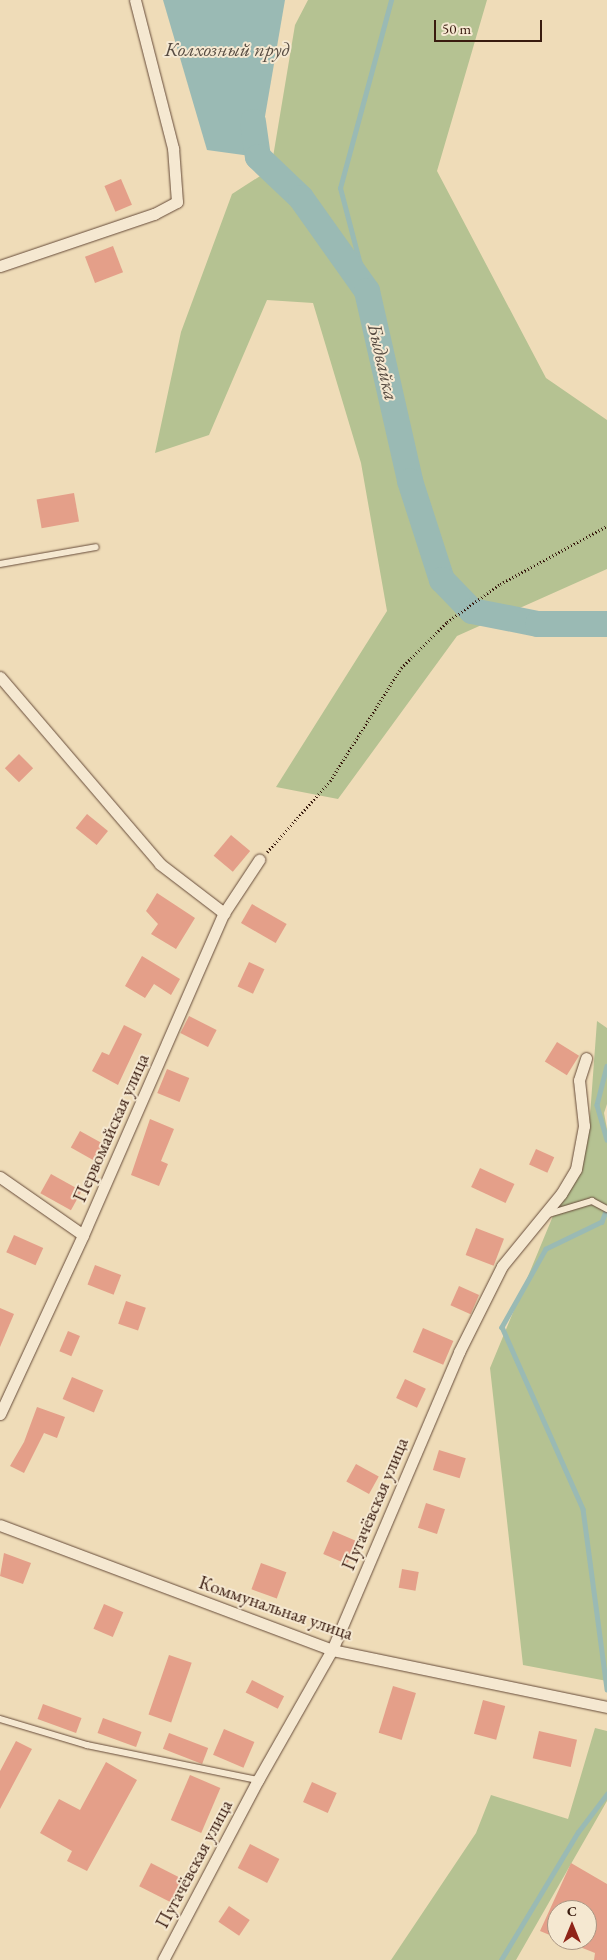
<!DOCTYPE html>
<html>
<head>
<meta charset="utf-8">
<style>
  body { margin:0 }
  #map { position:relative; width:607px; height:1960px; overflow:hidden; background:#efdcb8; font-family:"EB Garamond",serif }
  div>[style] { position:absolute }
  .green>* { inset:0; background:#b5c292 }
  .water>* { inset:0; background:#9abab4 }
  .stream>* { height:4.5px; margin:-2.25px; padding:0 2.25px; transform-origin:2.25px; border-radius:2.25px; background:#9abab4 }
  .river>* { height:26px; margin:-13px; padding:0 13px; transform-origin:13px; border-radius:13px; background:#9abab4 }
  .building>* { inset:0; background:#e49f89; transform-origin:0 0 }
  .path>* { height:2.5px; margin-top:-1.25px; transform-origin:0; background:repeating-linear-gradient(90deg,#391b0f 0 1px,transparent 0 3.5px) }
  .roads { filter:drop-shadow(0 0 1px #664b39) drop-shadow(0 0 1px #664b39) }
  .lane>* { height:5.5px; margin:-2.75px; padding:0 2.75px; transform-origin:2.75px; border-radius:2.75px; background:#f5e8d1 }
  .street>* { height:11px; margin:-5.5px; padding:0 5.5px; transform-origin:5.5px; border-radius:5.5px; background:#f5e8d1 }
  span { translate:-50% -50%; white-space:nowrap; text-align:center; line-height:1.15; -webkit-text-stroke:4px #f5e8d1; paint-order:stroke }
  .street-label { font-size:19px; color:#391b0f }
  .water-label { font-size:20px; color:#564b41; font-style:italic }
  .north { position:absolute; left:547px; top:1900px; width:50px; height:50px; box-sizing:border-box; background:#f5e8d1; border:1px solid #aa9683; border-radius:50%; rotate:0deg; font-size:14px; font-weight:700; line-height:20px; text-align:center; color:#391b0f }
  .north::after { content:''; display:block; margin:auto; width:18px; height:22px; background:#8f2418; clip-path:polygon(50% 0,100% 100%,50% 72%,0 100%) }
  .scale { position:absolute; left:434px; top:20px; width:108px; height:22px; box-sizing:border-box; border:2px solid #391b0f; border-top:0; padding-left:6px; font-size:15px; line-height:18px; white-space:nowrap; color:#391b0f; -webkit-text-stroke:4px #f5e8d1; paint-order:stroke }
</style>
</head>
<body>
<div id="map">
  <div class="green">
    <i style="clip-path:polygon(308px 0,487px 0,437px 171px,546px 378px,607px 420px,607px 569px,457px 636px,338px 799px,276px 787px,387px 611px,361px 463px,313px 303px,267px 300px,209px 435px,155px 453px,181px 332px,232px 194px,271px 169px,295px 25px)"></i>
    <i style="clip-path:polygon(597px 1021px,607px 1028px,607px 1104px,604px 1113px,607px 1129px,607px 1681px,523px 1665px,490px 1368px,589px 1129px)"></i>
    <i style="clip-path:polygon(595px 1728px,607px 1731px,607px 1801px,516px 1960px,391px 1960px,476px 1833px,491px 1795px,568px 1819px)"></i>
  </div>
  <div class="water">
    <i style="clip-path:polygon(163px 0,285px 0,258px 157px,207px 150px)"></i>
  </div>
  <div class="stream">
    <i style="left:367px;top:291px;width:106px;rotate:-104.7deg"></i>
    <i style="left:340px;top:188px;width:195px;rotate:-74.8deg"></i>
    <i style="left:605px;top:624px;width:3px;rotate:45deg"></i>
    <i style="left:607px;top:1066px;width:40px;rotate:104.4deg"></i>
    <i style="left:597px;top:1105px;width:36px;rotate:74deg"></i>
    <i style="left:607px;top:1209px;width:14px;rotate:111deg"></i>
    <i style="left:602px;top:1222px;width:62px;rotate:154.3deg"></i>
    <i style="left:546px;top:1249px;width:90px;rotate:119.4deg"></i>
    <i style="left:502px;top:1327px;width:199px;rotate:66deg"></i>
    <i style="left:583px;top:1509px;width:182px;rotate:82.4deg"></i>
    <i style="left:501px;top:1960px;width:149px;rotate:-59deg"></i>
    <i style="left:578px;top:1832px;width:48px;rotate:-52.7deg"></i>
  </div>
  <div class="river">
    <i style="left:253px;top:122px;width:35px;rotate:82deg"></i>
    <i style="left:258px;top:157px;width:59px;rotate:43.6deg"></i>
    <i style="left:301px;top:198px;width:114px;rotate:54.6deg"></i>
    <i style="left:367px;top:291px;width:195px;rotate:77.2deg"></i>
    <i style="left:410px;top:481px;width:104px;rotate:72.1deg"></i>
    <i style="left:442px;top:580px;width:43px;rotate:45.9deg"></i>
    <i style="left:472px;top:611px;width:67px;rotate:11.1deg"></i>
    <i style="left:538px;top:624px;width:69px"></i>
  </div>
  <div class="building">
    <i style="left:121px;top:179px;width:28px;height:18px;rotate:67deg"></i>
    <i style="left:113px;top:246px;width:28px;height:30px;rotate:69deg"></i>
    <i style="left:74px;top:493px;width:29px;height:38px;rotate:80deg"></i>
    <i style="left:19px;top:754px;width:20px;height:20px;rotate:45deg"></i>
    <i style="left:87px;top:814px;width:27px;height:18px;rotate:39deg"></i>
    <i style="left:231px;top:835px;width:25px;height:27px;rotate:40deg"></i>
    <i style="clip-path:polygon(157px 893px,195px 918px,176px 949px,151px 934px,158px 924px,146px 911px)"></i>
    <i style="left:252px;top:904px;width:40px;height:22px;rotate:30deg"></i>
    <i style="clip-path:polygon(142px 956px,180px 979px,171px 995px,154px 984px,145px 998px,125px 986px)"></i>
    <i style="left:249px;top:962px;width:17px;height:27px;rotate:25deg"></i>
    <i style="left:189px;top:1016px;width:31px;height:19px;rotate:27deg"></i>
    <i style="clip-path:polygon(124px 1025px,142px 1034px,118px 1085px,92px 1071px,102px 1052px,109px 1055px)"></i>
    <i style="left:557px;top:1042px;width:26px;height:23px;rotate:32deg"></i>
    <i style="left:167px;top:1069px;width:24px;height:26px;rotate:22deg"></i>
    <i style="clip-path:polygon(150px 1119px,174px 1129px,161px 1161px,168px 1164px,159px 1186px,131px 1175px)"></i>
    <i style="left:80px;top:1131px;width:31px;height:19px;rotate:29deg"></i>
    <i style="left:536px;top:1149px;width:20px;height:17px;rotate:24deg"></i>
    <i style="left:480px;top:1168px;width:38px;height:21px;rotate:25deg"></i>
    <i style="left:51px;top:1174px;width:35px;height:22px;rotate:29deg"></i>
    <i style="left:476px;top:1228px;width:30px;height:29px;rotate:21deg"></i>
    <i style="left:14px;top:1235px;width:32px;height:19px;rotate:24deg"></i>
    <i style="left:95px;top:1265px;width:28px;height:21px;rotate:21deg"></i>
    <i style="left:459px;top:1286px;width:22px;height:21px;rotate:24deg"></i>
    <i style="left:126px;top:1301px;width:21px;height:24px;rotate:19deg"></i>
    <i style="clip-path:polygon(0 1308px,14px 1314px,0 1347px)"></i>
    <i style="left:423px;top:1328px;width:33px;height:26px;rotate:23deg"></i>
    <i style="left:68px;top:1331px;width:13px;height:22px;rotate:23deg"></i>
    <i style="left:72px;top:1377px;width:34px;height:24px;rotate:23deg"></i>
    <i style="left:405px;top:1379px;width:23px;height:21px;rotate:25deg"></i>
    <i style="clip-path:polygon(37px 1407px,65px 1417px,57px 1438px,44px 1433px,24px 1473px,10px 1466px,24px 1442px)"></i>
    <i style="left:439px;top:1450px;width:28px;height:21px;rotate:17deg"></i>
    <i style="left:356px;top:1464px;width:26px;height:20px;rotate:29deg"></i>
    <i style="left:426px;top:1503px;width:20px;height:26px;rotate:18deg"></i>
    <i style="left:333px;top:1531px;width:26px;height:25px;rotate:23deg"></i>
    <i style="clip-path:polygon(4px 1553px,31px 1563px,23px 1584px,0 1576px)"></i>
    <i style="left:261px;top:1563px;width:27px;height:28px;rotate:20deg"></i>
    <i style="left:402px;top:1569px;width:17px;height:19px;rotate:10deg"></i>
    <i style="left:104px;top:1604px;width:21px;height:27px;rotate:23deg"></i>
    <i style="left:169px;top:1655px;width:24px;height:63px;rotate:19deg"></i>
    <i style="left:252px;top:1680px;width:36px;height:14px;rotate:27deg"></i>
    <i style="left:393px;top:1686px;width:24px;height:49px;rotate:17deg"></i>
    <i style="left:483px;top:1700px;width:23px;height:35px;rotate:15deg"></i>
    <i style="left:43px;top:1704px;width:41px;height:16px;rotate:20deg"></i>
    <i style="left:103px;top:1718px;width:41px;height:16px;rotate:20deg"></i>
    <i style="left:224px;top:1729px;width:33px;height:28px;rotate:23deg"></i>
    <i style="left:539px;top:1731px;width:39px;height:28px;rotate:13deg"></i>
    <i style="left:169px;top:1733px;width:42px;height:17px;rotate:21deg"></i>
    <i style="clip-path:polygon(16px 1741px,32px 1749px,0 1809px,0 1771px)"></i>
    <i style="clip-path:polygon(106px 1762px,137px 1780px,87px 1871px,67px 1861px,72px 1851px,40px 1833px,59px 1799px,80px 1810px)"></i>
    <i style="left:190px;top:1775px;width:33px;height:49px;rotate:23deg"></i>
    <i style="left:312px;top:1782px;width:27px;height:22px;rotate:24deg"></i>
    <i style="left:250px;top:1844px;width:33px;height:27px;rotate:27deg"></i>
    <i style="left:151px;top:1863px;width:37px;height:26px;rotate:27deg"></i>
    <i style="clip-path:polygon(571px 1863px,607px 1884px,607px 1960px,594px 1960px,595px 1953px,565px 1941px,587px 1940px,587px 1910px,557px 1910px,557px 1938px,540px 1931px)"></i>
    <i style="left:229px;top:1906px;width:25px;height:19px;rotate:34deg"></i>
  </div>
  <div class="path">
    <i style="left:267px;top:852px;width:95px;rotate:-48.4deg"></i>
    <i style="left:330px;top:781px;width:133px;rotate:-57.9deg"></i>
    <i style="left:401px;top:668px;width:65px;rotate:-45deg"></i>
    <i style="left:447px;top:622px;width:65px;rotate:-35.6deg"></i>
    <i style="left:500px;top:584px;width:122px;rotate:-28.5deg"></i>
  </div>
  <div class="roads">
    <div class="lane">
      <i style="left:0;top:564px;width:97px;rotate:-10deg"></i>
      <i style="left:546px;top:1215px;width:48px;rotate:-16.9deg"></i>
      <i style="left:592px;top:1201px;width:17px;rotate:28deg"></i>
      <i style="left:0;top:1719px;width:91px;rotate:16.6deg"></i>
      <i style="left:87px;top:1745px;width:175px;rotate:11.6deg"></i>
    </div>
    <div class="street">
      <i style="left:0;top:266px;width:163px;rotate:-18.7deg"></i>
      <i style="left:154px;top:214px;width:26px;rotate:-28deg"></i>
      <i style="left:177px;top:202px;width:54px;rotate:-94.2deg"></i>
      <i style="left:173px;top:148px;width:153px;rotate:-104.4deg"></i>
      <i style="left:0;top:677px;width:246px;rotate:49.4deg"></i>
      <i style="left:160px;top:864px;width:81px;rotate:37.4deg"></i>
      <i style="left:0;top:1177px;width:101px;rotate:34.9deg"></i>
      <i style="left:0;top:1414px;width:197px;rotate:-65.1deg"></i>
      <i style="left:83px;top:1235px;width:352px;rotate:-66.4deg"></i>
      <i style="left:224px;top:913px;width:64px;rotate:-56.6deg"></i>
      <i style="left:0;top:1525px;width:355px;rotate:20.6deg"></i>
      <i style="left:332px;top:1650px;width:281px;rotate:11.7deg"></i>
      <i style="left:163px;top:1960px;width:204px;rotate:-62.2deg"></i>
      <i style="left:258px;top:1780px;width:150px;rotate:-60.4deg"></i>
      <i style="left:332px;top:1650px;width:324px;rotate:-66.9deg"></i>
      <i style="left:459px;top:1352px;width:96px;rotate:-63.4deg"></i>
      <i style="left:502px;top:1266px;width:93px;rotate:-50.7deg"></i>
      <i style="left:561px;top:1194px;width:29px;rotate:-59deg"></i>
      <i style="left:576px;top:1169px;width:44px;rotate:-79.5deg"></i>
      <i style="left:584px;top:1126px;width:46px;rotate:-96.2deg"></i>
      <i style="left:579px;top:1080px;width:23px;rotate:-72deg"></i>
    </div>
  </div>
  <div class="street-label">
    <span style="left:111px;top:1128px;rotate:-66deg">Первомайская улица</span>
    <span style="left:375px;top:1504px;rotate:-67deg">Пугачёвская улица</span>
    <span style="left:276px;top:1608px;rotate:19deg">Коммунальная улица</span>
    <span style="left:194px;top:1864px;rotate:-62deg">Пугачёвская улица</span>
  </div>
  <div class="water-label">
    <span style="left:227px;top:49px">Колхозный пруд</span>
    <span style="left:383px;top:362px;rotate:77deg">Быдвайка</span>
  </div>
  <div class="north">С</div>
  <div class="scale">50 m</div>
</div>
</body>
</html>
